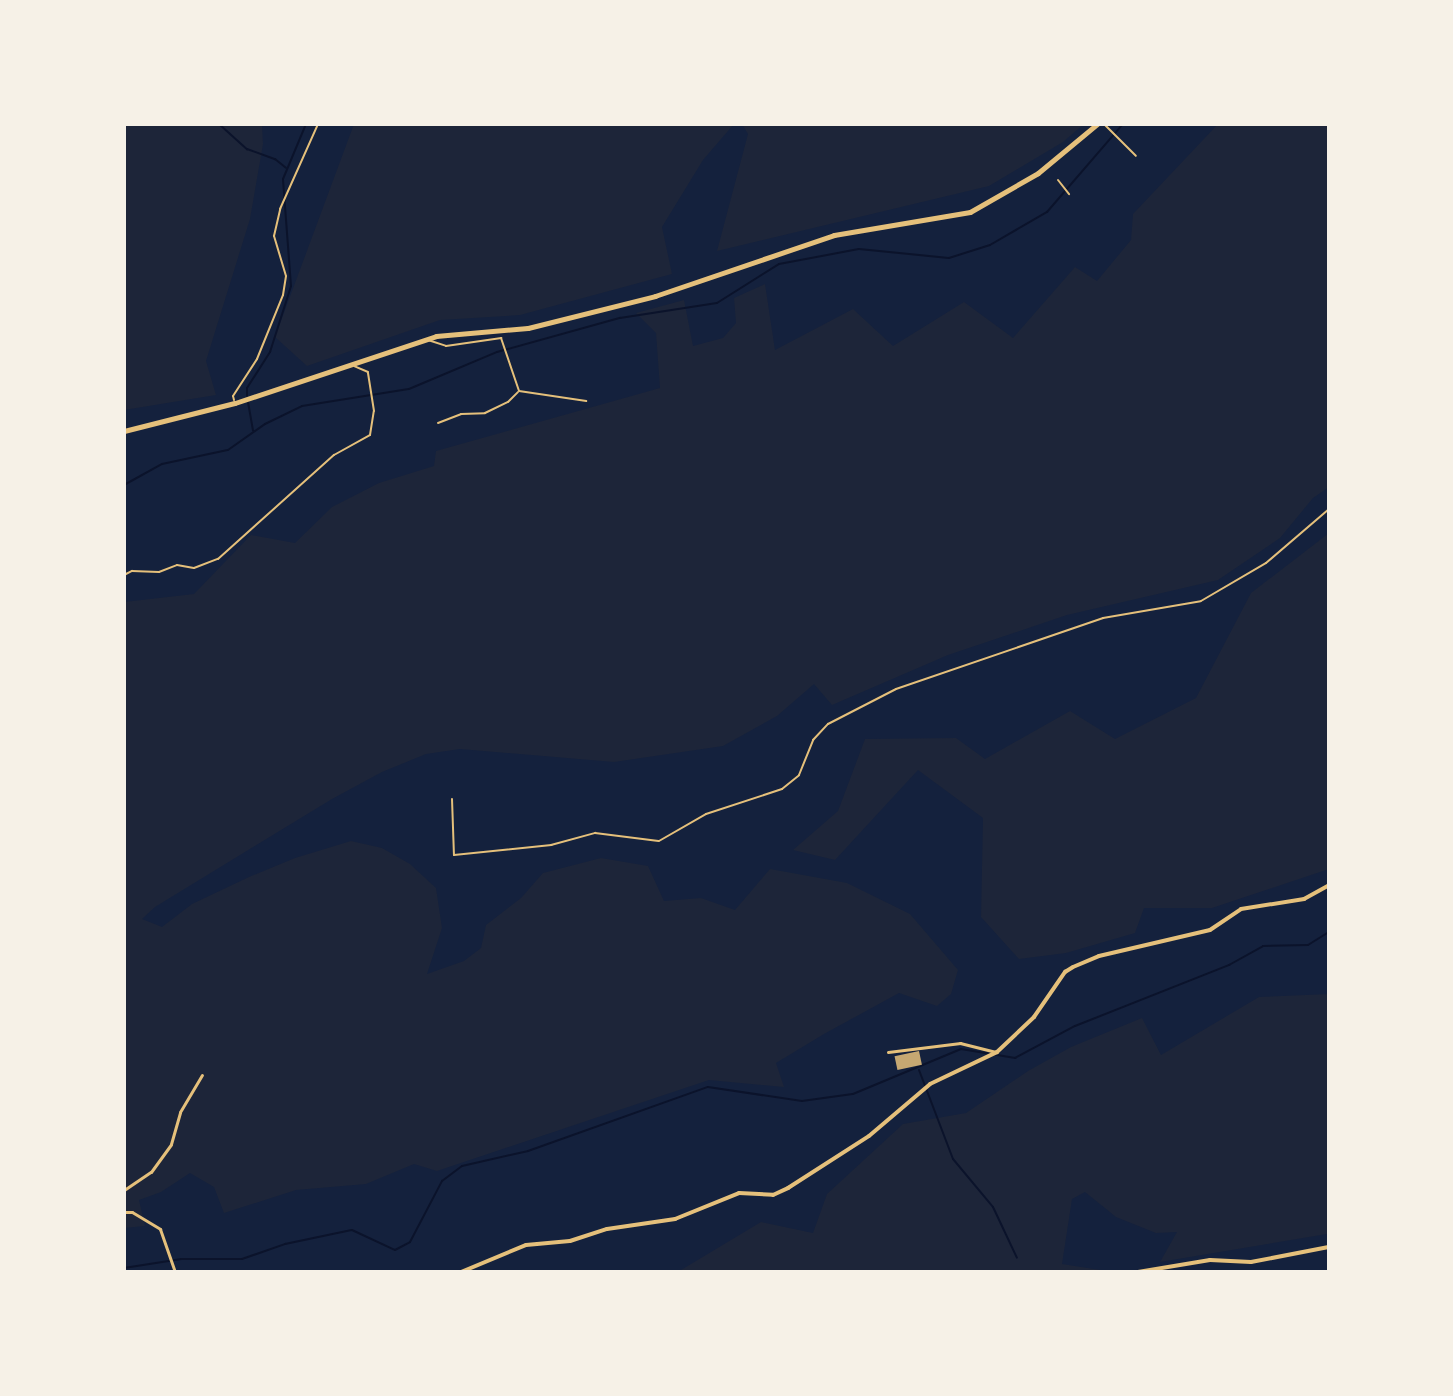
<!DOCTYPE html>
<html>
<head>
<meta charset="utf-8">
<style>
  body { margin:0 }
  #map { position:relative; width:1453px; height:1396px; overflow:hidden; background:#14213d; font-family:Arial,sans-serif }
  div>[style] { position:absolute }
  .green>* { inset:0; background:#1d2539 }
  .stream>* { height:2px; margin:-1px; padding:0 1px; transform-origin:1px; border-radius:1px; background:#0b132b }
  .building>* { inset:0; background:#c6a872; transform-origin:0 0 }
  .service>* { height:2px; margin:-1px; padding:0 1px; transform-origin:1px; border-radius:1px; background:#e5c07b }
  .minor>* { height:3px; margin:-1.5px; padding:0 1.5px; transform-origin:1.5px; border-radius:1.5px; background:#e5c07b }
  .tertiary>* { height:4px; margin:-2px; padding:0 2px; transform-origin:2px; border-radius:2px; background:#e5c07b }
  .secondary>* { height:5px; margin:-2.5px; padding:0 2.5px; transform-origin:2.5px; border-radius:2.5px; background:#e5c07b }
  span { translate:-50% -50%; white-space:nowrap; text-align:center; line-height:1.15; -webkit-text-stroke:7px #f6f1e7; paint-order:stroke }
  .frame { position:absolute; inset:0; border:126px solid #f6f1e7; pointer-events:none }
</style>
</head>
<body>
<div id="map">
  <div class="green">
    <i style="clip-path:polygon(124px 124px,262px 124px,263px 144px,250px 219px,206px 361px,216px 395px,124px 410px)"></i>
    <i style="clip-path:polygon(354px 124px,734px 124px,703px 160px,662px 227px,672px 274px,520px 315px,440px 320px,307px 366px,275px 337px)"></i>
    <i style="clip-path:polygon(742px 124px,1084px 124px,1063px 142px,989px 186px,717px 251px,748px 134px)"></i>
    <i style="clip-path:polygon(1218px 124px,1329px 124px,1329px 487px,1313px 498px,1280px 538px,1218px 580px,1067px 615px,948px 655px,832px 705px,814px 684px,777px 716px,723px 746px,614px 762px,460px 749px,426px 754px,382px 772px,332px 799px,155px 907px,142px 919px,162px 927px,192px 904px,249px 877px,295px 858px,351px 841px,382px 848px,410px 864px,436px 888px,442px 928px,427px 974px,464px 961px,481px 948px,486px 925px,521px 898px,543px 873px,601px 858px,648px 866px,664px 901px,701px 898px,735px 910px,770px 869px,847px 883px,910px 914px,958px 970px,951px 994px,937px 1006px,899px 993px,824px 1034px,776px 1063px,784px 1087px,709px 1080px,437px 1171px,414px 1164px,366px 1184px,296px 1190px,224px 1213px,214px 1187px,190px 1173px,161px 1192px,139px 1200px,145px 1226px,124px 1228px,124px 602px,194px 594px,251px 535px,295px 543px,332px 507px,379px 483px,434px 466px,436px 451px,660px 388px,656px 333px,636px 313px,684px 300px,693px 346px,723px 338px,736px 323px,734px 298px,765px 284px,775px 350px,853px 309px,893px 346px,964px 302px,1013px 338px,1075px 267px,1097px 281px,1131px 240px,1133px 214px)"></i>
    <i style="clip-path:polygon(1329px 533px,1329px 869px,1212px 908px,1144px 908px,1135px 933px,1066px 953px,1019px 959px,981px 917px,983px 818px,918px 770px,835px 860px,793px 850px,838px 811px,865px 739px,956px 738px,985px 759px,1070px 711px,1115px 739px,1196px 698px,1251px 593px)"></i>
    <i style="clip-path:polygon(1329px 994px,1327px 1234px,1160px 1262px,1177px 1232px,1156px 1233px,1116px 1217px,1085px 1192px,1072px 1199px,1062px 1264px,1113px 1272px,681px 1270px,761px 1222px,813px 1233px,827px 1194px,903px 1124px,966px 1113px,1028px 1071px,1071px 1047px,1142px 1018px,1161px 1055px,1259px 997px)"></i>
  </div>
  <div class="stream">
    <i style="left:219px;top:124px;width:38px;rotate:42deg"></i>
    <i style="left:247px;top:149px;width:30px;rotate:20deg"></i>
    <i style="left:275px;top:159px;width:14px;rotate:39deg"></i>
    <i style="left:247px;top:396px;width:8px;rotate:-90deg"></i>
    <i style="left:247px;top:388px;width:43px;rotate:-57.4deg"></i>
    <i style="left:270px;top:352px;width:69px;rotate:-72.3deg"></i>
    <i style="left:291px;top:286px;width:107px;rotate:-94.3deg"></i>
    <i style="left:283px;top:179px;width:60px;rotate:-67.3deg"></i>
    <i style="left:248px;top:402px;width:29px;rotate:80deg"></i>
    <i style="left:124px;top:485px;width:43px;rotate:-28.9deg"></i>
    <i style="left:162px;top:464px;width:67px;rotate:-12deg"></i>
    <i style="left:228px;top:450px;width:45px;rotate:-35.1deg"></i>
    <i style="left:265px;top:424px;width:41px;rotate:-25.9deg"></i>
    <i style="left:302px;top:406px;width:108px;rotate:-9deg"></i>
    <i style="left:409px;top:389px;width:95px;rotate:-22.8deg"></i>
    <i style="left:497px;top:352px;width:128px;rotate:-15.5deg"></i>
    <i style="left:620px;top:318px;width:98px;rotate:-8.8deg"></i>
    <i style="left:717px;top:303px;width:73px;rotate:-32.2deg"></i>
    <i style="left:779px;top:264px;width:81px;rotate:-10.6deg"></i>
    <i style="left:859px;top:249px;width:90px;rotate:5.7deg"></i>
    <i style="left:949px;top:258px;width:43px;rotate:-17.6deg"></i>
    <i style="left:990px;top:245px;width:66px;rotate:-30.1deg"></i>
    <i style="left:1047px;top:212px;width:116px;rotate:-49.2deg"></i>
    <i style="left:919px;top:1070px;width:95px;rotate:69.1deg"></i>
    <i style="left:953px;top:1159px;width:62px;rotate:50.2deg"></i>
    <i style="left:993px;top:1207px;width:56px;rotate:64.8deg"></i>
    <i style="left:124px;top:1268px;width:58px;rotate:-9deg"></i>
    <i style="left:181px;top:1259px;width:61px"></i>
    <i style="left:242px;top:1259px;width:46px;rotate:-19.2deg"></i>
    <i style="left:285px;top:1244px;width:68px;rotate:-11.8deg"></i>
    <i style="left:352px;top:1230px;width:47px;rotate:24.9deg"></i>
    <i style="left:395px;top:1250px;width:17px;rotate:-28deg"></i>
    <i style="left:410px;top:1242px;width:69px;rotate:-62.3deg"></i>
    <i style="left:442px;top:1181px;width:25px;rotate:-37deg"></i>
    <i style="left:462px;top:1166px;width:68px;rotate:-12.8deg"></i>
    <i style="left:528px;top:1151px;width:191px;rotate:-19.6deg"></i>
    <i style="left:708px;top:1087px;width:95px;rotate:8.5deg"></i>
    <i style="left:802px;top:1101px;width:51px;rotate:-7.8deg"></i>
    <i style="left:853px;top:1094px;width:117px;rotate:-22.6deg"></i>
    <i style="left:961px;top:1049px;width:55px;rotate:9.5deg"></i>
    <i style="left:1015px;top:1058px;width:68px;rotate:-28.1deg"></i>
    <i style="left:1075px;top:1026px;width:166px;rotate:-21.6deg"></i>
    <i style="left:1229px;top:965px;width:39px;rotate:-29deg"></i>
    <i style="left:1263px;top:946px;width:45px;rotate:-1.3deg"></i>
    <i style="left:1308px;top:945px;width:25px;rotate:-32deg"></i>
  </div>
  <div class="building">
    <i style="left:919px;top:1051px;width:14px;height:25px;rotate:78deg"></i>
  </div>
  <div class="service">
    <i style="left:1104px;top:124px;width:45px;rotate:45deg"></i>
    <i style="left:1058px;top:180px;width:18px;rotate:52deg"></i>
    <i style="left:428px;top:340px;width:19px;rotate:18deg"></i>
    <i style="left:446px;top:346px;width:56px;rotate:-8.3deg"></i>
    <i style="left:501px;top:338px;width:56px;rotate:71.2deg"></i>
    <i style="left:519px;top:391px;width:68px;rotate:8.5deg"></i>
    <i style="left:234px;top:400px;width:4px;rotate:-104deg"></i>
    <i style="left:233px;top:396px;width:44px;rotate:-57deg"></i>
    <i style="left:257px;top:359px;width:69px;rotate:-67.9deg"></i>
    <i style="left:283px;top:295px;width:19px;rotate:-81deg"></i>
    <i style="left:286px;top:276px;width:42px;rotate:-106.7deg"></i>
    <i style="left:274px;top:236px;width:28px;rotate:-77deg"></i>
    <i style="left:280px;top:209px;width:93px;rotate:-65.9deg"></i>
    <i style="left:438px;top:423px;width:25px;rotate:-21deg"></i>
    <i style="left:461px;top:414px;width:24px;rotate:-2deg"></i>
    <i style="left:485px;top:413px;width:25px;rotate:-26deg"></i>
    <i style="left:508px;top:402px;width:14px;rotate:-45deg"></i>
    <i style="left:124px;top:575px;width:9px;rotate:-27deg"></i>
    <i style="left:132px;top:571px;width:27px;rotate:2deg"></i>
    <i style="left:159px;top:572px;width:19px;rotate:-21deg"></i>
    <i style="left:177px;top:565px;width:17px;rotate:10deg"></i>
    <i style="left:194px;top:568px;width:26px;rotate:-21deg"></i>
    <i style="left:218px;top:559px;width:156px;rotate:-41.9deg"></i>
    <i style="left:334px;top:455px;width:41px;rotate:-29.1deg"></i>
    <i style="left:370px;top:435px;width:24px;rotate:-81deg"></i>
    <i style="left:374px;top:411px;width:39px;rotate:-99deg"></i>
    <i style="left:368px;top:372px;width:15px;rotate:-157deg"></i>
    <i style="left:452px;top:799px;width:56px;rotate:88deg"></i>
    <i style="left:454px;top:855px;width:98px;rotate:-5.9deg"></i>
    <i style="left:551px;top:845px;width:46px;rotate:-15.3deg"></i>
    <i style="left:595px;top:833px;width:64px;rotate:7.1deg"></i>
    <i style="left:659px;top:841px;width:54px;rotate:-29.9deg"></i>
    <i style="left:706px;top:814px;width:80px;rotate:-18.2deg"></i>
    <i style="left:782px;top:789px;width:22px;rotate:-39deg"></i>
    <i style="left:799px;top:775px;width:38px;rotate:-68deg"></i>
    <i style="left:813px;top:740px;width:22px;rotate:-47deg"></i>
    <i style="left:828px;top:724px;width:76px;rotate:-27.2deg"></i>
    <i style="left:896px;top:689px;width:219px;rotate:-18.9deg"></i>
    <i style="left:1103px;top:618px;width:99px;rotate:-9.8deg"></i>
    <i style="left:1201px;top:601px;width:75px;rotate:-30.3deg"></i>
    <i style="left:1266px;top:563px;width:83px;rotate:-40.6deg"></i>
  </div>
  <div class="minor">
    <i style="left:888px;top:1052px;width:73px;rotate:-7.1deg"></i>
    <i style="left:960px;top:1043px;width:38px;rotate:14deg"></i>
    <i style="left:124px;top:1190px;width:32px;rotate:-34deg"></i>
    <i style="left:151px;top:1172px;width:34px;rotate:-54deg"></i>
    <i style="left:171px;top:1144px;width:33px;rotate:-74deg"></i>
    <i style="left:180px;top:1112px;width:43px;rotate:-59.3deg"></i>
    <i style="left:124px;top:1212px;width:8px"></i>
    <i style="left:132px;top:1212px;width:33px;rotate:31deg"></i>
    <i style="left:160px;top:1229px;width:46px;rotate:70.8deg"></i>
  </div>
  <div class="tertiary">
    <i style="left:461px;top:1272px;width:70px;rotate:-22.6deg"></i>
    <i style="left:526px;top:1245px;width:44px;rotate:-5.2deg"></i>
    <i style="left:570px;top:1241px;width:39px;rotate:-18deg"></i>
    <i style="left:607px;top:1229px;width:69px;rotate:-8.4deg"></i>
    <i style="left:675px;top:1219px;width:69px;rotate:-22.1deg"></i>
    <i style="left:739px;top:1193px;width:34px;rotate:3deg"></i>
    <i style="left:773px;top:1195px;width:17px;rotate:-25deg"></i>
    <i style="left:788px;top:1188px;width:96px;rotate:-32.7deg"></i>
    <i style="left:869px;top:1136px;width:80px;rotate:-40.4deg"></i>
    <i style="left:930px;top:1084px;width:74px;rotate:-25.5deg"></i>
    <i style="left:997px;top:1052px;width:51px;rotate:-43.4deg"></i>
    <i style="left:1034px;top:1017px;width:55px;rotate:-55.4deg"></i>
    <i style="left:1065px;top:972px;width:9px;rotate:-32deg"></i>
    <i style="left:1073px;top:967px;width:28px;rotate:-23deg"></i>
    <i style="left:1099px;top:956px;width:114px;rotate:-13.2deg"></i>
    <i style="left:1210px;top:930px;width:37px;rotate:-34deg"></i>
    <i style="left:1241px;top:909px;width:64px;rotate:-9deg"></i>
    <i style="left:1304px;top:899px;width:29px;rotate:-29deg"></i>
    <i style="left:1138px;top:1272px;width:73px;rotate:-9.5deg"></i>
    <i style="left:1210px;top:1260px;width:41px;rotate:2.8deg"></i>
    <i style="left:1251px;top:1262px;width:79px;rotate:-10.9deg"></i>
  </div>
  <div class="secondary">
    <i style="left:124px;top:431px;width:114px;rotate:-14.2deg"></i>
    <i style="left:235px;top:403px;width:212px;rotate:-18.4deg"></i>
    <i style="left:436px;top:336px;width:92px;rotate:-5deg"></i>
    <i style="left:528px;top:328px;width:131px;rotate:-14.1deg"></i>
    <i style="left:655px;top:296px;width:189px;rotate:-18.8deg"></i>
    <i style="left:834px;top:235px;width:138px;rotate:-9.6deg"></i>
    <i style="left:970px;top:212px;width:78px;rotate:-29.8deg"></i>
    <i style="left:1038px;top:173px;width:77px;rotate:-39.7deg"></i>
  </div>
  <div class="frame"></div>
</div>
</body>
</html>
